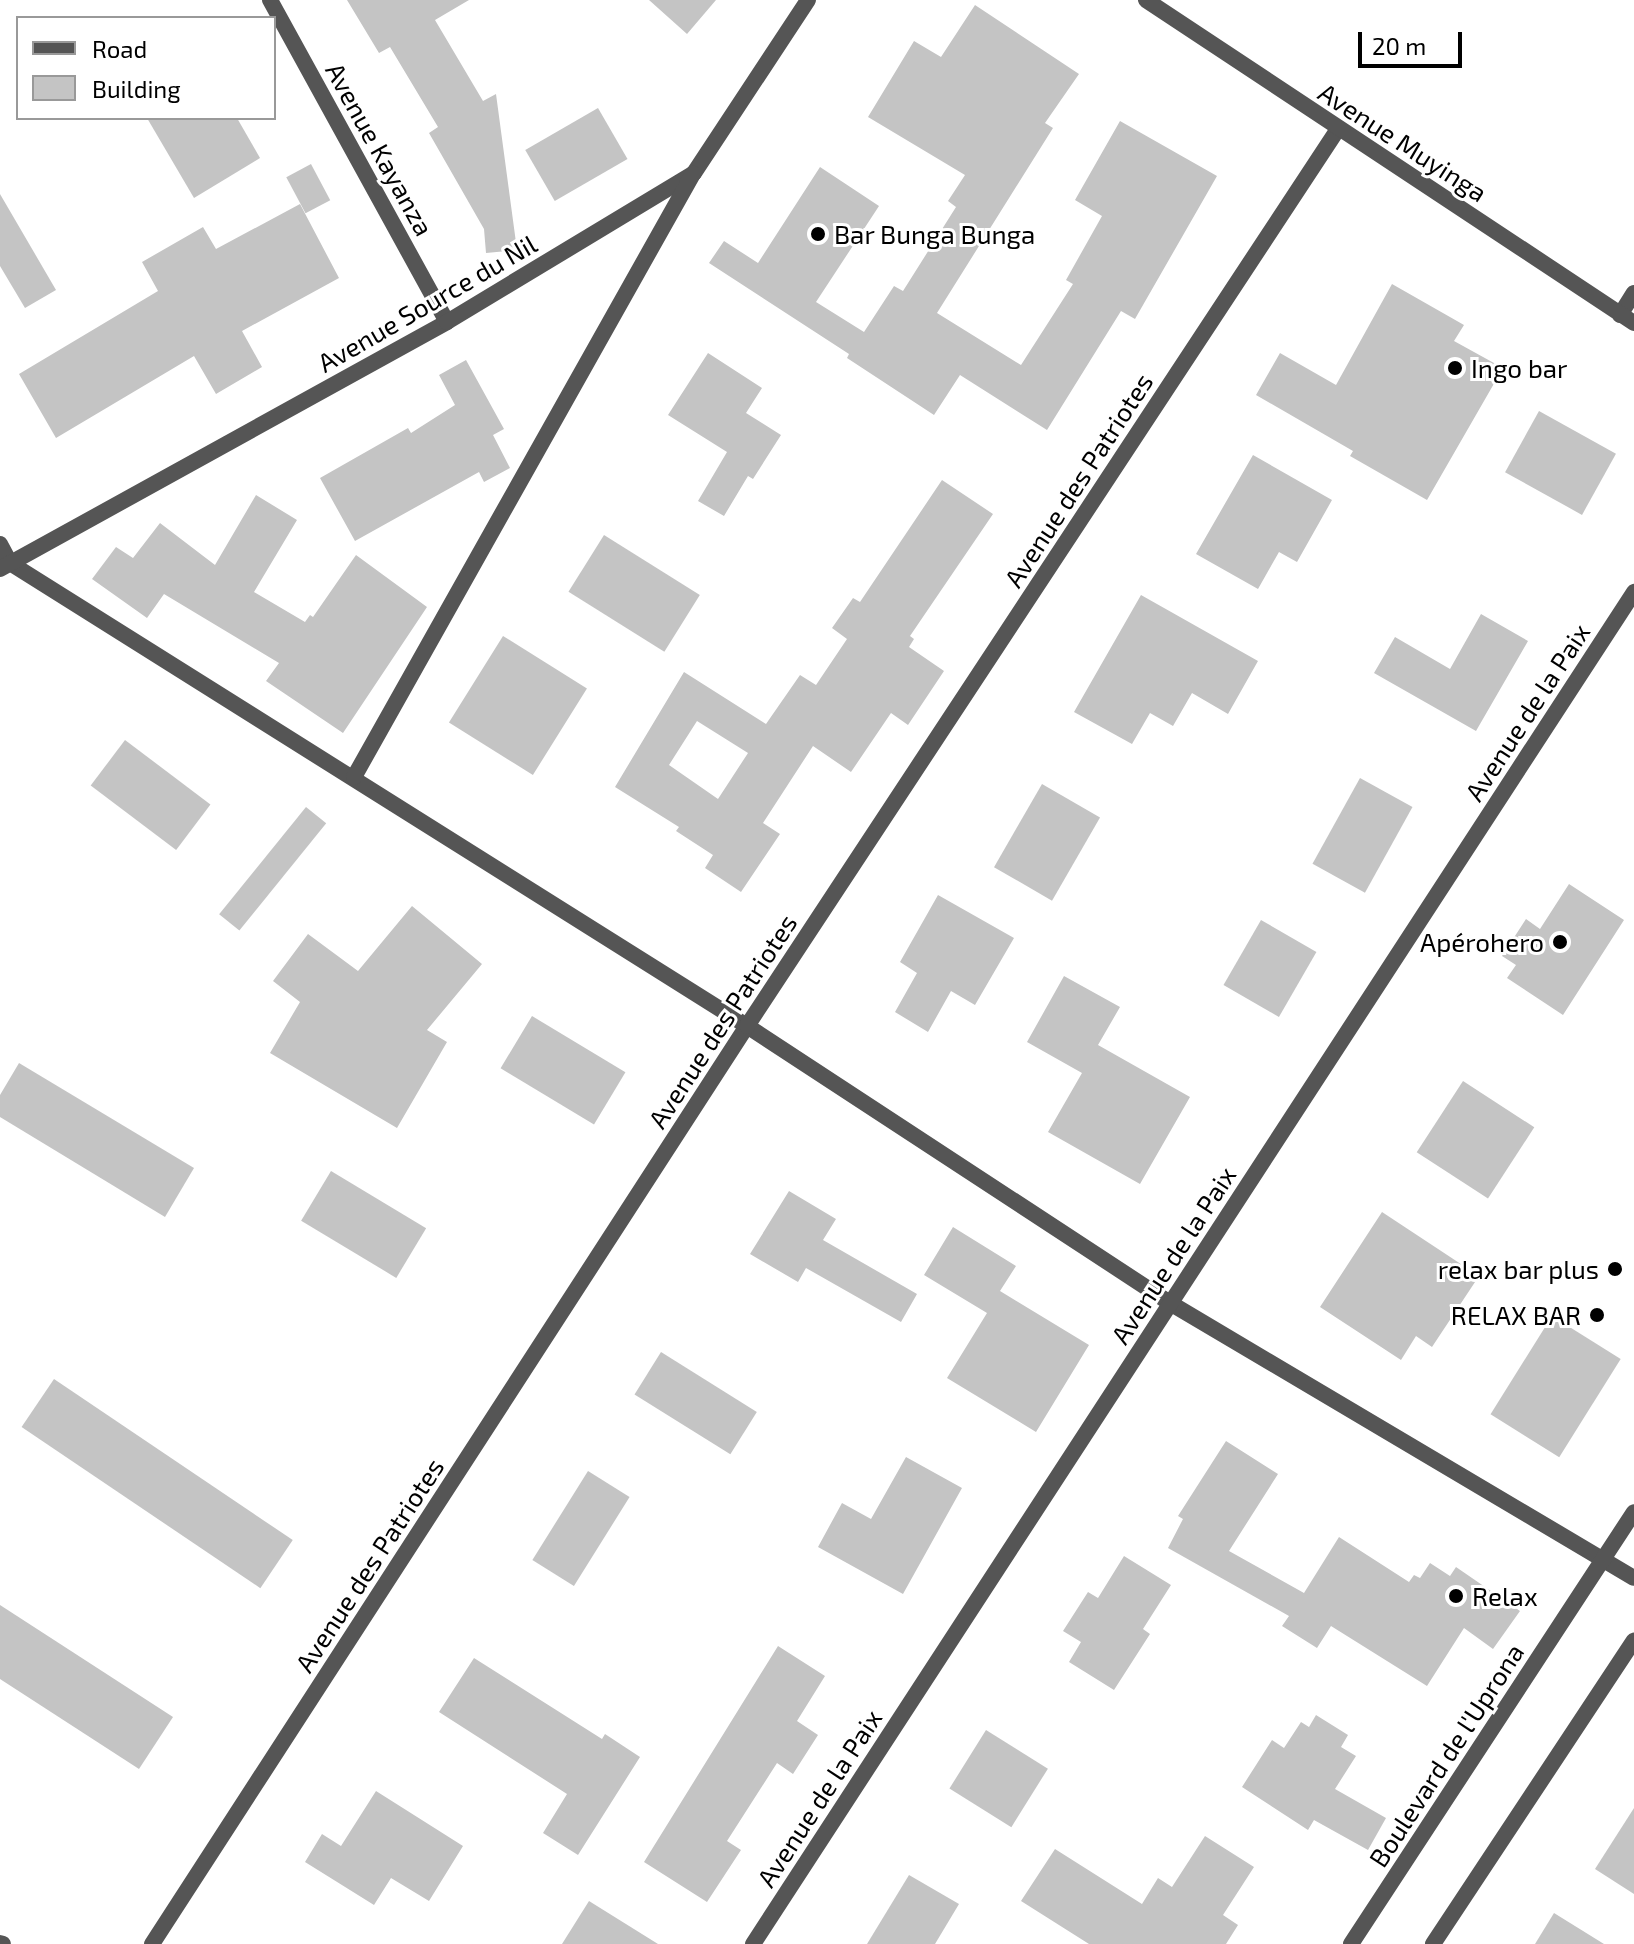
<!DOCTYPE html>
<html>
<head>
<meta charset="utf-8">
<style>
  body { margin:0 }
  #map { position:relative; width:1634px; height:1944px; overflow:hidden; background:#fff; font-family:"Exo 2",sans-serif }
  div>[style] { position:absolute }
  .building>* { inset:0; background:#c4c4c4; transform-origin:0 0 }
  .service>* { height:16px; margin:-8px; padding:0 8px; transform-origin:8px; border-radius:8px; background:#555 }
  .minor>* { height:16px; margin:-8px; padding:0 8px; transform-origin:8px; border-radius:8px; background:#555 }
  .tertiary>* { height:16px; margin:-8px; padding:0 8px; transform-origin:8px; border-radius:8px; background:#555 }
  .dots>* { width:22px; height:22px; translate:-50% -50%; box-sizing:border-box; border:4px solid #fff; border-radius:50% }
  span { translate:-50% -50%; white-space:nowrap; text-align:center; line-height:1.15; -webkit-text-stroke:6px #fff; paint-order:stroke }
  .street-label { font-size:26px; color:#000 }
  .poi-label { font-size:26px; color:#000 }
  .left { translate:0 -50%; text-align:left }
  .right { translate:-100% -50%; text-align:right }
  .legend { position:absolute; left:16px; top:16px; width:260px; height:104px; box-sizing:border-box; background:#fff; border:2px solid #999; margin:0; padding:10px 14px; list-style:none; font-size:24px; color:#000 }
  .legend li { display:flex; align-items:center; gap:16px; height:40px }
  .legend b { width:40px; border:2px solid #999 }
  .scale { position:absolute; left:1358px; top:32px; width:104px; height:36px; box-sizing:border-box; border:4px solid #000; border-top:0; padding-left:10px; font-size:24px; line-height:28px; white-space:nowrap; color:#000; -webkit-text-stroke:6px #fff; paint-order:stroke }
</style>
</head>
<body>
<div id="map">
  <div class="building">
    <i style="clip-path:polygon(347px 0,469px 0,435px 20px,483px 101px,496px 94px,517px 250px,486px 253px,484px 229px,429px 133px,438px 127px,390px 47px,379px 53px)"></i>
    <i style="clip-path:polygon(649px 0,716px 0,687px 34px)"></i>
    <i style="clip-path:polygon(975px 5px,1079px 74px,1045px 123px,1053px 128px,937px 313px,1021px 365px,1073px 284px,1066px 280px,1102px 216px,1075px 200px,1120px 121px,1217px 176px,1135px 319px,1121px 311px,1047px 430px,960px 375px,934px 415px,847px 358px,849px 354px,709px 263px,724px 241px,758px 263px,820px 167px,879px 206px,816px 302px,864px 332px,894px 286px,903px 291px,956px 207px,948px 201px,965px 175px,868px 117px,914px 41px,941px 57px)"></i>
    <i style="left:598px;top:108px;width:59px;height:84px;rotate:60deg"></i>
    <i style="clip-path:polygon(147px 118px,237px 118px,260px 158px,194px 198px)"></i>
    <i style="left:311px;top:164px;width:41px;height:28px;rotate:62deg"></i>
    <i style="clip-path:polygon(0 194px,56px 290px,25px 308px,0 266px)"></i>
    <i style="clip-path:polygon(300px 204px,339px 278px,242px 331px,262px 367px,216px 394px,194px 356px,56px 438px,19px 374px,158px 291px,142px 262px,203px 227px,216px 249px)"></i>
    <i style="clip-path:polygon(1392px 284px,1464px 325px,1454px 341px,1503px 368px,1427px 500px,1350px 456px,1353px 451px,1256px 395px,1280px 353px,1336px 385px)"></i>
    <i style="clip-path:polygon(708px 353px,762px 388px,746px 413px,781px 435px,753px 479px,748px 476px,724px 516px,698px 501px,727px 452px,668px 415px)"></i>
    <i style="clip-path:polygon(466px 360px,504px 429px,493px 435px,510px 468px,484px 482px,479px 472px,355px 541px,320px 478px,408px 428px,411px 433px,455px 405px,439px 375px)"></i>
    <i style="left:1539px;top:411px;width:88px;height:70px;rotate:29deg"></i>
    <i style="clip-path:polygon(1253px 455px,1332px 500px,1297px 562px,1279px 552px,1258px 589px,1196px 554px)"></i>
    <i style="clip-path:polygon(evenodd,942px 480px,993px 514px,910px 636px,914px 639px,909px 647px,944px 671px,908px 725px,891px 713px,851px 772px,813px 746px,763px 823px,780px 834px,741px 892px,705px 868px,713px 855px,676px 831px,679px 827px,615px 787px,684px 672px,766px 724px,800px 675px,816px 685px,847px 639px,832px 628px,853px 598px,860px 602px,942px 480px,697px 721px,748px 753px,718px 799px,669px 765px,697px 721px)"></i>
    <i style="clip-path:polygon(256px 495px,297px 520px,254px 592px,305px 622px,310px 615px,313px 617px,356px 555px,427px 607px,343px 733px,266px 681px,279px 663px,164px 594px,147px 618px,92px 579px,116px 547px,133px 558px,160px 523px,215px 565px)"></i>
    <i style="left:604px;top:535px;width:113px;height:67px;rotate:32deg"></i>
    <i style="clip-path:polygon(1141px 595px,1258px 661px,1228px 714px,1192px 693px,1173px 726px,1150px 713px,1132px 744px,1074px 712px)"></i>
    <i style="clip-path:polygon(1481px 614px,1528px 641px,1476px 731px,1374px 673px,1395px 637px,1450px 669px)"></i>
    <i style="left:503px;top:636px;width:99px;height:102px;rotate:32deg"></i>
    <i style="left:125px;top:740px;width:107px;height:57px;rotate:37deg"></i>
    <i style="left:1360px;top:778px;width:60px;height:98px;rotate:29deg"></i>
    <i style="left:1042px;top:784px;width:67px;height:96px;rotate:30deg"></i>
    <i style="left:306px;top:807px;width:26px;height:138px;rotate:39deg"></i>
    <i style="clip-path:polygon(1569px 884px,1624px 920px,1563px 1015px,1507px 978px,1516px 965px,1502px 956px,1526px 919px,1540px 929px)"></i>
    <i style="clip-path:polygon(938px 895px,1014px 938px,975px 1005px,951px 991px,928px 1032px,895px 1012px,917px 973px,900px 962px)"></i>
    <i style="clip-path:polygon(412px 906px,482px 964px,427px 1030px,447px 1042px,397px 1128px,270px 1053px,300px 1002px,273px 981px,308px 934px,358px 971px)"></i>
    <i style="left:1261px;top:920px;width:64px;height:75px;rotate:30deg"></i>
    <i style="clip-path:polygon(1064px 976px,1120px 1007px,1098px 1045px,1190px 1097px,1140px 1184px,1048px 1132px,1082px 1073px,1027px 1042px)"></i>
    <i style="left:532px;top:1016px;width:109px;height:61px;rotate:31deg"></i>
    <i style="clip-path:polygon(19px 1063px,194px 1168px,165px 1217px,0 1117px,0 1095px)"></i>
    <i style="left:1463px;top:1081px;width:85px;height:85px;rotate:33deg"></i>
    <i style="left:331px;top:1171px;width:111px;height:58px;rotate:31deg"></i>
    <i style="clip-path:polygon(789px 1191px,836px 1219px,823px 1240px,917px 1294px,901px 1322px,806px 1268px,798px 1282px,750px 1254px)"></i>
    <i style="clip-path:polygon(1382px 1212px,1479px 1276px,1432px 1347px,1416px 1336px,1401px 1360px,1320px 1307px)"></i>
    <i style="clip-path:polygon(953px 1227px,1016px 1266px,1000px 1291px,1089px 1345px,1036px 1432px,947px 1378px,987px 1313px,924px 1275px)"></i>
    <i style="left:1552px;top:1316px;width:81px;height:116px;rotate:32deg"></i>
    <i style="left:661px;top:1352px;width:113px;height:50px;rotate:32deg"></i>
    <i style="left:54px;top:1379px;width:288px;height:58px;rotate:34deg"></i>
    <i style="clip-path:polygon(1226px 1441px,1278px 1474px,1229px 1551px,1304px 1593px,1339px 1537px,1409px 1582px,1414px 1575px,1420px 1578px,1430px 1563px,1450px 1576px,1456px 1567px,1520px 1611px,1493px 1649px,1464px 1628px,1427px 1686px,1331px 1626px,1317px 1648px,1282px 1626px,1289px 1616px,1168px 1548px,1183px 1519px,1178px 1516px)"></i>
    <i style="clip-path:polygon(906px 1457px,962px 1488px,903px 1594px,818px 1547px,842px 1503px,871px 1519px)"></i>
    <i style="left:588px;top:1471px;width:49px;height:105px;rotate:32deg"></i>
    <i style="clip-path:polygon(1124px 1556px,1171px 1585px,1143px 1629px,1150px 1634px,1114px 1690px,1069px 1662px,1081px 1642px,1063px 1631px,1088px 1592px,1098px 1598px)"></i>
    <i style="clip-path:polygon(0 1605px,173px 1717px,139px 1769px,0 1679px)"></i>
    <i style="clip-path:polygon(778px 1646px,825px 1676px,797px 1721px,818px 1735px,793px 1774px,777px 1763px,727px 1841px,741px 1850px,707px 1902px,644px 1862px)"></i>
    <i style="clip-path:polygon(474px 1658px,602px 1739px,605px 1734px,640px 1757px,578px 1855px,543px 1833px,567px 1794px,439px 1712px)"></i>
    <i style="clip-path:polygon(1316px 1715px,1348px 1735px,1341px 1747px,1356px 1756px,1335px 1789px,1386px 1818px,1368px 1850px,1314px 1820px,1308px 1830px,1242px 1787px,1272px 1740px,1284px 1748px,1301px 1722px,1309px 1727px)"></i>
    <i style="left:986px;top:1730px;width:73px;height:69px;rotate:32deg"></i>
    <i style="clip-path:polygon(376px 1791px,463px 1846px,429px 1901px,391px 1878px,374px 1905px,305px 1862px,322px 1834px,341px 1846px)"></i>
    <i style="clip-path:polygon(1634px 1808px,1634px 1894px,1595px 1869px)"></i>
    <i style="clip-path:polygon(1205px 1836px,1254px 1867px,1223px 1915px,1238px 1925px,1226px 1944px,1089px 1944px,1021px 1901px,1055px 1849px,1142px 1904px,1158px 1878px,1172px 1887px)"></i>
    <i style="clip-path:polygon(909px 1875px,959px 1904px,935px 1944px,867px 1944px)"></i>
    <i style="clip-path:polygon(589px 1901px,658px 1944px,562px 1944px)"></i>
    <i style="clip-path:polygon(1554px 1913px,1604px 1944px,1535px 1944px)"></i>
  </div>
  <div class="service">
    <i style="left:1620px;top:315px;width:26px;rotate:-58deg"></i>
  </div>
  <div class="minor">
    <i style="left:270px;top:0;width:367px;rotate:61.2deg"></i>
    <i style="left:0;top:544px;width:21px;rotate:62deg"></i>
    <i style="left:10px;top:563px;width:870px;rotate:32.14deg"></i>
    <i style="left:747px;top:1026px;width:506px;rotate:33.22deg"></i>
    <i style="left:1170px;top:1303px;width:539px;rotate:30.65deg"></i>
    <i style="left:0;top:569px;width:511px;rotate:-28.92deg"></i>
    <i style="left:447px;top:322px;width:288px;rotate:-31.1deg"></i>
    <i style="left:694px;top:173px;width:207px;rotate:-56.6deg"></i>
    <i style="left:354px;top:777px;width:692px;rotate:-60.66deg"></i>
    <i style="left:0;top:1943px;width:3px;rotate:18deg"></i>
    <i style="left:152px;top:1944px;width:1094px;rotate:-57.05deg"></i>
    <i style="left:747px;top:1026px;width:1074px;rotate:-56.62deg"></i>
    <i style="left:753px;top:1944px;width:1614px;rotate:-56.91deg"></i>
  </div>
  <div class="tertiary">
    <i style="left:1146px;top:0;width:585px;rotate:33.5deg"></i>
    <i style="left:1351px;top:1944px;width:516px;rotate:-56.77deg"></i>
    <i style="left:1433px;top:1944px;width:364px;rotate:-56.5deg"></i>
  </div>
  <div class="dots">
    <i style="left:818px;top:234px;background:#000"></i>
    <i style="left:1455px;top:368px;background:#000"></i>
    <i style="left:1560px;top:942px;background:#000"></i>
    <i style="left:1615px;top:1269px;background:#000"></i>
    <i style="left:1597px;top:1315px;background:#000"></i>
    <i style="left:1456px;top:1596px;background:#000"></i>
  </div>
  <div class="street-label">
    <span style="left:1403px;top:142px;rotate:33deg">Avenue Muyinga</span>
    <span style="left:380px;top:149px;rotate:61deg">Avenue Kayanza</span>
    <span style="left:427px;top:303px;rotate:-30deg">Avenue Source du Nil</span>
    <span style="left:1078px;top:480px;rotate:-57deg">Avenue des Patriotes</span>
    <span style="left:1527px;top:712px;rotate:-57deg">Avenue de la Paix</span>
    <span style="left:722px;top:1021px;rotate:-57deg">Avenue des Patriotes</span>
    <span style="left:1173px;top:1255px;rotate:-57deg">Avenue de la Paix</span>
    <span style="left:369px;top:1565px;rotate:-57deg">Avenue des Patriotes</span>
    <span style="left:1446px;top:1755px;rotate:-57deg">Boulevard de l'Uprona</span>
    <span style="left:819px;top:1798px;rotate:-57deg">Avenue de la Paix</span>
  </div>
  <div class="poi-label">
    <span class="left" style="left:834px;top:234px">Bar Bunga Bunga</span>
    <span class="left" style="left:1471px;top:368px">Ingo bar</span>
    <span class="right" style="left:1544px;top:942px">Apérohero</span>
    <span class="right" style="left:1599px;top:1269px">relax bar plus</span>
    <span class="right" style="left:1581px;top:1315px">RELAX BAR</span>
    <span class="left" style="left:1472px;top:1596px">Relax</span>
  </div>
  <ul class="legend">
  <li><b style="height:10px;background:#555"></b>Road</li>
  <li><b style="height:22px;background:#c4c4c4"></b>Building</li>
  </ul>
  <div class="scale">20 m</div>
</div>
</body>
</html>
